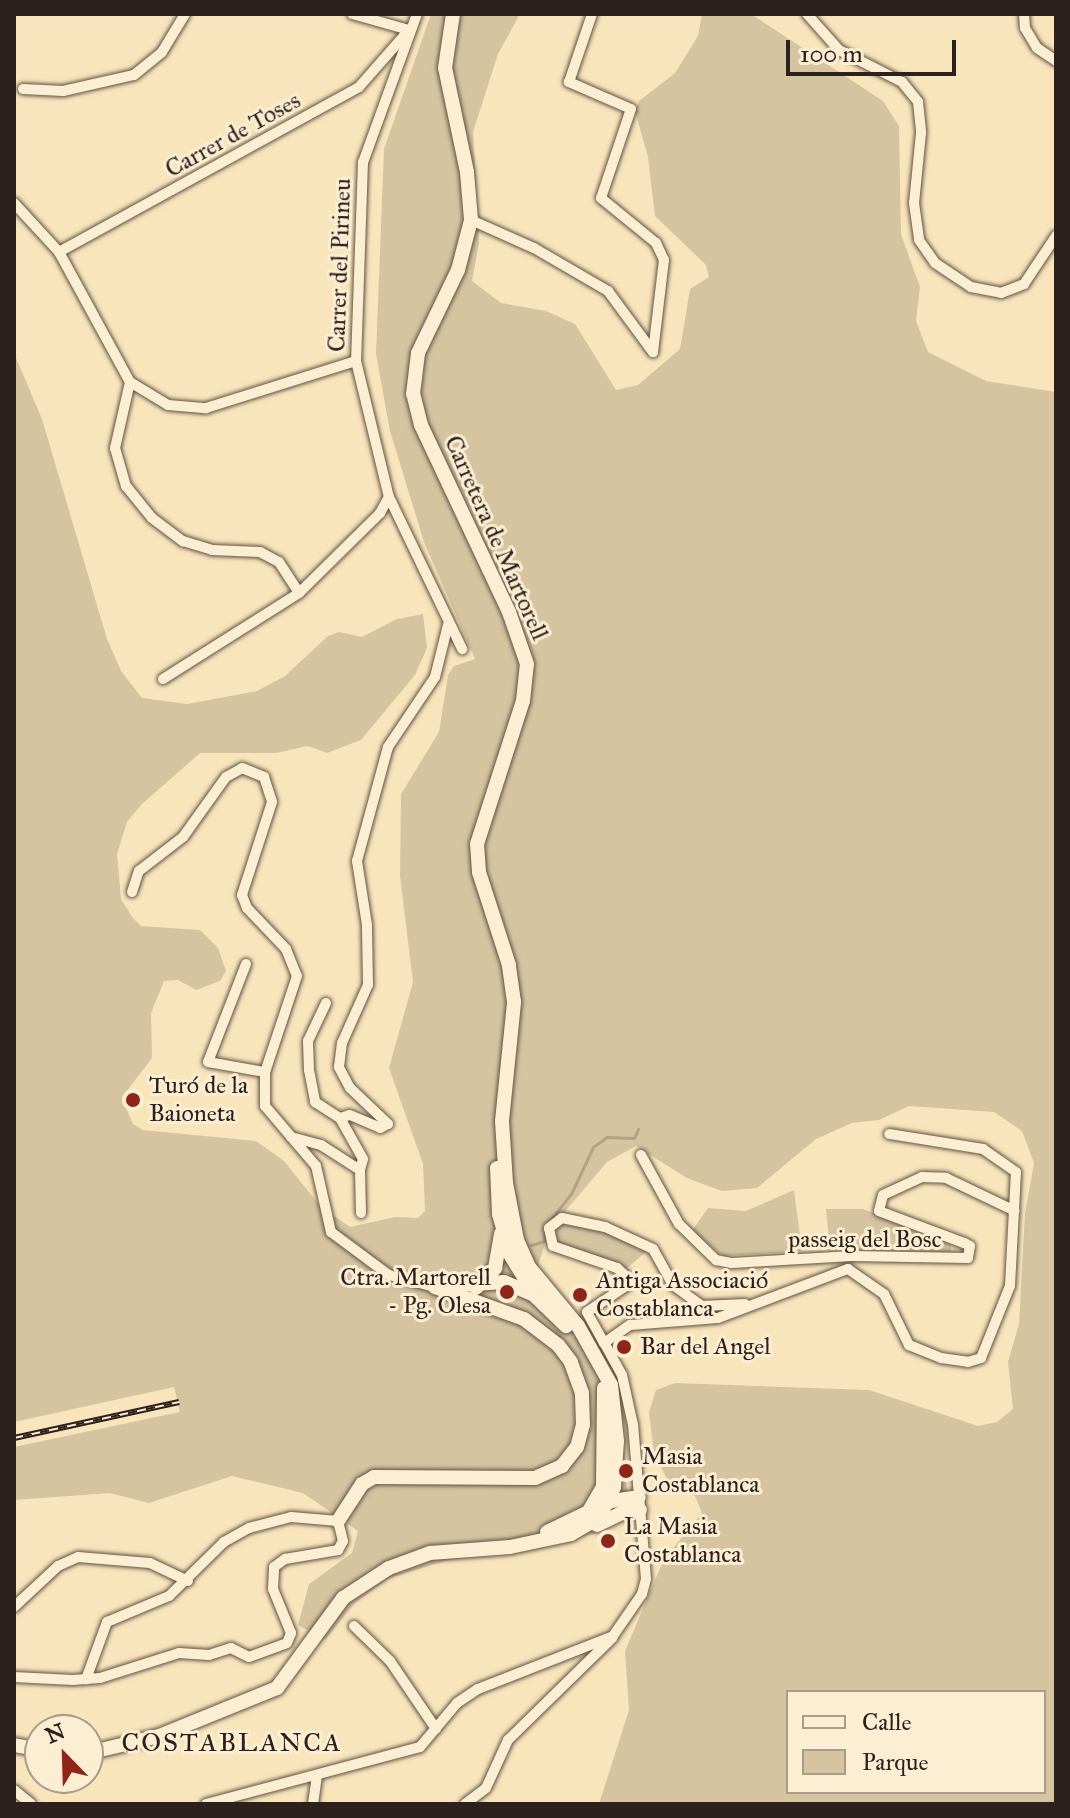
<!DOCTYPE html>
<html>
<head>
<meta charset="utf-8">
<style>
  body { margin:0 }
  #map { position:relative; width:1070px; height:1818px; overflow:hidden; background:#f9e5bc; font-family:"IM FELL Great Primer",serif }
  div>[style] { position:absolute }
  .green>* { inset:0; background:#d6c4a1 }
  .stream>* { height:3px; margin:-1.5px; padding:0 1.5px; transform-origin:1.5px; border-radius:1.5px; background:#b4a286 }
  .roads { filter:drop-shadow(0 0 2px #605245) drop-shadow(0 0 2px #605245) }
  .street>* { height:10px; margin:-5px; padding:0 5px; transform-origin:5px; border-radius:5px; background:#fbeed3 }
  .secondary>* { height:14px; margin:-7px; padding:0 7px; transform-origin:7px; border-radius:7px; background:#fbeed3 }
  .rail>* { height:6px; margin-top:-3px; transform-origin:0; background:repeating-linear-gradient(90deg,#fbeed3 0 9px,#2d211d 0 18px); box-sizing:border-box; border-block:2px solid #2d211d }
  .dots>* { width:22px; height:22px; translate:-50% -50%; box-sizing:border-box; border:4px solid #fbeed3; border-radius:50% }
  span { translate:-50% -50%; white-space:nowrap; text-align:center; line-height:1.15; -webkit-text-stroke:6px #fbeed3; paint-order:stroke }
  .street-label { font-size:24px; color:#2d211d }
  .poi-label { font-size:24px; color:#2d211d }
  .left { translate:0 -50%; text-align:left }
  .right { translate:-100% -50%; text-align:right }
  .neighbourhood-label { font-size:26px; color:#2d211d; letter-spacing:2px }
  .frame { position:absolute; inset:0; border:16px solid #2d211d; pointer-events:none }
  .legend { position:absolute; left:786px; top:1690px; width:260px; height:104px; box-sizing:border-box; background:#fbeed3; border:2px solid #a99c8a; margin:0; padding:10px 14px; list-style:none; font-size:24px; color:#2d211d }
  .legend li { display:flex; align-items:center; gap:16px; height:40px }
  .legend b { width:40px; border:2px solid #a99c8a }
  .north { position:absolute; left:24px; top:1714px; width:80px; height:80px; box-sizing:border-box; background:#fbeed3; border:2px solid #a99c8a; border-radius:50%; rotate:337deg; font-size:22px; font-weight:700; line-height:32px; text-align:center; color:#2d211d }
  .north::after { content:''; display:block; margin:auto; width:28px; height:36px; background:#8f2418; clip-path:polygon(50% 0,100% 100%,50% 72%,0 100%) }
  .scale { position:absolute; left:786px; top:40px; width:170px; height:36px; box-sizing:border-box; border:4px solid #2d211d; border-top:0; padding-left:10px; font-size:24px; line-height:28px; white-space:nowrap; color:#2d211d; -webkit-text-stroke:6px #fbeed3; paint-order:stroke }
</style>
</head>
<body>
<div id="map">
  <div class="green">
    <i style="clip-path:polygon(evenodd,431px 14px,520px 14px,498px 54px,473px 132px,479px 243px,472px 281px,501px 303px,546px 311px,575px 324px,616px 390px,638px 385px,680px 349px,690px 289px,709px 277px,706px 265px,655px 216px,648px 157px,635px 111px,639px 101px,675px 73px,698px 36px,702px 14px,751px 14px,883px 101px,899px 126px,901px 234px,920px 287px,916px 321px,928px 352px,986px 381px,1056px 392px,1056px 1804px,599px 1804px,629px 1710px,625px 1651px,664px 1559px,702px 1513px,695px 1496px,667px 1479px,654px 1454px,649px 1412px,656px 1390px,675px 1383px,869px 1390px,978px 1426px,997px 1422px,1013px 1409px,1008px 1362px,1019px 1324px,1025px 1214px,1034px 1163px,1022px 1131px,994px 1112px,909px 1106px,879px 1120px,852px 1123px,816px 1139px,757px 1188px,722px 1191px,687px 1178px,636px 1146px,607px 1162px,550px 1229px,536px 1271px,605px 1352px,621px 1411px,628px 1499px,613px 1522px,595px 1534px,445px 1561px,387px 1579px,355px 1603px,325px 1640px,298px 1625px,309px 1584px,352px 1553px,358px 1531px,303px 1493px,232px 1476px,149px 1503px,110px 1493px,14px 1500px,14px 1447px,180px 1412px,174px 1387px,14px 1422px,14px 353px,42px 419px,107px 639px,121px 671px,142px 698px,187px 704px,257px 691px,285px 676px,328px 636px,339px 632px,362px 637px,397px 619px,423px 614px,427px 648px,415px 675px,361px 740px,327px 753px,308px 746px,276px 753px,200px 753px,141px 805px,127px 822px,117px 854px,121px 899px,133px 918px,141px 926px,200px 930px,218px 948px,226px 971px,220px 981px,196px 990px,178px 980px,164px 981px,151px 1013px,152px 1058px,126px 1092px,124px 1103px,133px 1124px,143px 1130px,256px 1141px,284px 1161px,321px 1207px,350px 1227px,395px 1217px,418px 1218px,425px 1211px,423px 1164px,389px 1068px,413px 982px,400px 876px,401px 794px,439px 732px,448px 675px,454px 666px,475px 659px,424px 542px,390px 431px,376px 354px,384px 149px,431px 14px,788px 1692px,1044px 1692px,1044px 1792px,788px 1792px,788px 1692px)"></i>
    <i style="clip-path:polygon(794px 1190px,802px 1251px,724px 1256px,691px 1232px,708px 1208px,746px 1211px)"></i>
    <i style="clip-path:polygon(826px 1209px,863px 1209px,951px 1245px,951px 1252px,830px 1250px)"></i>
    <i style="clip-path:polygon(559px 1223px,616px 1232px,647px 1251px,626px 1269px,559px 1245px,554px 1238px)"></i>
  </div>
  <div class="stream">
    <i style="left:548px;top:1223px;width:37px;rotate:-52deg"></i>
    <i style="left:571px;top:1194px;width:52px;rotate:-64.9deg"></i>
    <i style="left:593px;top:1147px;width:17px;rotate:-36deg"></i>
    <i style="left:607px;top:1137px;width:27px;rotate:2deg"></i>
    <i style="left:634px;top:1138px;width:10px;rotate:-66deg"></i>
    <i style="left:531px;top:1245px;width:14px;rotate:-17deg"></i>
    <i style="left:544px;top:1241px;width:11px;rotate:-85deg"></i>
  </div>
  <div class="roads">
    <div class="street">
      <i style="left:417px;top:14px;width:158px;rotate:110deg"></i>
      <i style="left:363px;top:162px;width:199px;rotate:92deg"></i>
      <i style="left:356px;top:361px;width:140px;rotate:76.4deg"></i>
      <i style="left:389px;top:497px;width:169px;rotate:64.3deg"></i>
      <i style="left:807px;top:14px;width:48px;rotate:48.4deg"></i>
      <i style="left:839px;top:50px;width:71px;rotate:26.9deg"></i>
      <i style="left:902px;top:82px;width:26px;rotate:51deg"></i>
      <i style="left:918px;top:102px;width:31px;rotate:84deg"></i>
      <i style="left:921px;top:133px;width:70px;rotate:95.7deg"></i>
      <i style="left:914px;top:203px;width:37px;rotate:82deg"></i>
      <i style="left:919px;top:240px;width:28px;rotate:55deg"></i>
      <i style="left:935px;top:263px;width:43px;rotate:33.7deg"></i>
      <i style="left:971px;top:287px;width:31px;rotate:11deg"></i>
      <i style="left:1001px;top:293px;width:25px;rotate:-21deg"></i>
      <i style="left:1024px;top:284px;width:58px;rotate:-56.3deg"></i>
      <i style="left:1024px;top:14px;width:14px;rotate:86deg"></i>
      <i style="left:1025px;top:28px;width:23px;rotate:59deg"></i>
      <i style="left:1037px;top:48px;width:23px;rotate:34deg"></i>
      <i style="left:23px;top:89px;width:40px;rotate:2.9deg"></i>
      <i style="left:63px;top:91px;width:73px;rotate:-12.7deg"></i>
      <i style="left:134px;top:75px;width:36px;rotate:-39deg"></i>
      <i style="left:162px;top:52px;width:44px;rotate:-58.8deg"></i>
      <i style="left:14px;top:203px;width:67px;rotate:47.4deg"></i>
      <i style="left:59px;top:252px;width:148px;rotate:61.4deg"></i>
      <i style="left:130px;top:382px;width:44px;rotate:31.2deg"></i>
      <i style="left:168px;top:405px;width:38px;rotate:5deg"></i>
      <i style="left:206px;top:408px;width:157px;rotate:-17.4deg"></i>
      <i style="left:471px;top:220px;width:69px;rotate:24deg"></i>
      <i style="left:534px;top:248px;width:86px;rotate:30.2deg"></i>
      <i style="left:608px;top:291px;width:76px;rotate:53.6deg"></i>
      <i style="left:653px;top:352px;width:93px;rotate:-83.2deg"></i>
      <i style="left:664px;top:260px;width:19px;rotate:-115deg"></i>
      <i style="left:656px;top:243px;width:71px;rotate:-140.7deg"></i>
      <i style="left:601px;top:198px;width:94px;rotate:-71.4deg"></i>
      <i style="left:631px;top:109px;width:68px;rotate:-156.5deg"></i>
      <i style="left:569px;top:82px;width:72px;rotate:-71.3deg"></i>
      <i style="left:59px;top:252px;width:342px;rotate:-28.8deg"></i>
      <i style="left:359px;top:87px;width:76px;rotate:-48.7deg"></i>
      <i style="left:409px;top:30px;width:59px;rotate:-164.3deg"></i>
      <i style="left:130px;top:382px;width:68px;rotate:102.8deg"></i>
      <i style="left:115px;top:448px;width:40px;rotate:74deg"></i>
      <i style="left:126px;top:486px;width:41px;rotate:50.9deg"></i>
      <i style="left:152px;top:518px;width:39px;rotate:37deg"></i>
      <i style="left:183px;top:541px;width:30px;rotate:17deg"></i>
      <i style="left:212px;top:550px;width:48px;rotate:2.4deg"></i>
      <i style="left:260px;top:552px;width:21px;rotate:28deg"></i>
      <i style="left:279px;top:562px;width:37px;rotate:57deg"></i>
      <i style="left:163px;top:679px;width:161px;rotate:-32.3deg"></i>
      <i style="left:299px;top:593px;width:114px;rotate:-44.6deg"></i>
      <i style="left:380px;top:513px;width:18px;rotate:-61deg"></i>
      <i style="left:132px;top:892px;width:22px;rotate:-72deg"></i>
      <i style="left:139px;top:871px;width:56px;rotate:-37.7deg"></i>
      <i style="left:183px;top:837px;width:74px;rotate:-54.4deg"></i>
      <i style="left:226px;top:777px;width:18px;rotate:-29deg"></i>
      <i style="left:242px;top:768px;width:24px;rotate:22deg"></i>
      <i style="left:264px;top:777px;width:26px;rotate:72deg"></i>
      <i style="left:272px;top:802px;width:98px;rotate:107.9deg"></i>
      <i style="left:242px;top:895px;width:14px;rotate:69deg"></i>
      <i style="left:247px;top:908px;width:57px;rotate:46.4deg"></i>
      <i style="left:286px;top:949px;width:29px;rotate:68deg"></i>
      <i style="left:297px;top:976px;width:101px;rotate:108.4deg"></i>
      <i style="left:265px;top:1072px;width:34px;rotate:90deg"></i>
      <i style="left:265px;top:1106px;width:79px;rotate:49.6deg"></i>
      <i style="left:316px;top:1166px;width:68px;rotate:77.2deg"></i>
      <i style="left:331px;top:1232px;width:72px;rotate:36.6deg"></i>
      <i style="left:389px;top:1275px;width:48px;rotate:14.6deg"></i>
      <i style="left:246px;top:964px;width:105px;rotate:111.2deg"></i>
      <i style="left:208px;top:1062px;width:58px;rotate:10deg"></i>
      <i style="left:326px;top:1003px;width:42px;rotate:115.3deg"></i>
      <i style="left:308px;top:1041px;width:29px;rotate:88deg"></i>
      <i style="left:309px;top:1070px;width:33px;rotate:79deg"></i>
      <i style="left:315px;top:1102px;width:30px;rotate:33deg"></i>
      <i style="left:291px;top:1137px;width:31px;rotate:15deg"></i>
      <i style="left:321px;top:1145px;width:46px;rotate:32.7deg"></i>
      <i style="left:360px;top:1170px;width:11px;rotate:-75deg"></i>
      <i style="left:363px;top:1159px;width:47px;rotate:-119.3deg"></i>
      <i style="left:340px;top:1118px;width:10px;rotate:-17deg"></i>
      <i style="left:350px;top:1115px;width:33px;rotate:23deg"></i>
      <i style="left:380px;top:1128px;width:9px;rotate:-27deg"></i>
      <i style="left:388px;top:1124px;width:52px;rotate:-136.5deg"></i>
      <i style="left:350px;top:1088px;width:24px;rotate:-118deg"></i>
      <i style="left:339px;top:1067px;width:24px;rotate:-83deg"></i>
      <i style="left:342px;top:1043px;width:64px;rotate:-65.9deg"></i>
      <i style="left:368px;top:985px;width:60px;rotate:-91deg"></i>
      <i style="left:367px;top:925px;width:65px;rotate:-98.9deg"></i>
      <i style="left:357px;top:861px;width:118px;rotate:-74.8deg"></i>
      <i style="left:388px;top:747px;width:84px;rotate:-56.1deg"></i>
      <i style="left:435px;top:677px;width:54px;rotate:-76deg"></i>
      <i style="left:641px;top:1155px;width:79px;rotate:61.2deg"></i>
      <i style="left:679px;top:1224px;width:52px;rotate:44.2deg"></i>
      <i style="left:716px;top:1260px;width:16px;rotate:11deg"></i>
      <i style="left:732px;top:1263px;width:120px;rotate:-3.3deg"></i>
      <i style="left:852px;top:1256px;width:116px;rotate:1deg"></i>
      <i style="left:968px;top:1258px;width:12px;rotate:-81deg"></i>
      <i style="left:970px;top:1246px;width:7px;rotate:-153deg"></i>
      <i style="left:964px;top:1243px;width:91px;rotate:-159.4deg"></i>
      <i style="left:879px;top:1211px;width:16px;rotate:-76deg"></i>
      <i style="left:883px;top:1195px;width:43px;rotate:-24.8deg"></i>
      <i style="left:922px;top:1177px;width:24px;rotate:2deg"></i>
      <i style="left:946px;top:1178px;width:76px;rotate:25.6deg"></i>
      <i style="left:360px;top:1170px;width:43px;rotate:88.7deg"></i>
      <i style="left:604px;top:1343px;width:35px;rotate:-119deg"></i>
      <i style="left:587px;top:1312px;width:47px;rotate:-33.7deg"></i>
      <i style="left:626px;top:1286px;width:8px;rotate:-67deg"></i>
      <i style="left:629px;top:1279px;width:16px;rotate:-137deg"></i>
      <i style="left:617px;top:1268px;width:68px;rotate:-161deg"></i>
      <i style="left:553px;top:1246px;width:18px;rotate:-103deg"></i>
      <i style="left:549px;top:1228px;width:16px;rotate:-38deg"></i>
      <i style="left:562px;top:1218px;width:44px;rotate:11.8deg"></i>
      <i style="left:605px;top:1227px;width:53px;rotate:24.6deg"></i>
      <i style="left:653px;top:1249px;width:41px;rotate:60.9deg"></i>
      <i style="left:673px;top:1285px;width:36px;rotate:36deg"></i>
      <i style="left:702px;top:1306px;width:43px;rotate:-2.7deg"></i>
      <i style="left:14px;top:1607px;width:60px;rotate:-43deg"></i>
      <i style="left:58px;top:1566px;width:22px;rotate:-24deg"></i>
      <i style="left:78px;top:1557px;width:72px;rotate:4.8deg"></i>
      <i style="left:150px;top:1563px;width:42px;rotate:25.3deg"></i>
      <i style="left:354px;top:1626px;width:50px;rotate:44.2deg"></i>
      <i style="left:390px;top:1661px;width:82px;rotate:55.9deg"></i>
      <i style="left:14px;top:1677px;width:59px;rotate:2.9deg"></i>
      <i style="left:73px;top:1680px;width:13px;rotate:-4deg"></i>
      <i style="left:86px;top:1679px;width:14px;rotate:-4deg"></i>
      <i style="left:100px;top:1678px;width:83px;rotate:-17.6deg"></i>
      <i style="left:179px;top:1653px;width:30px;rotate:4deg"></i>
      <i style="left:209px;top:1655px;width:23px;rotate:-18deg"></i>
      <i style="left:231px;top:1648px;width:20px;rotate:27deg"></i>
      <i style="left:249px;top:1657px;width:40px;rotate:-20.2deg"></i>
      <i style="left:287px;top:1643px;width:11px;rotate:-68deg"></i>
      <i style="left:291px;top:1633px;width:48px;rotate:-112.2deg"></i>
      <i style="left:273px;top:1589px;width:22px;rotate:-87deg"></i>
      <i style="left:274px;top:1567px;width:14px;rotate:-36deg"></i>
      <i style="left:285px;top:1559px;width:54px;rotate:-9.6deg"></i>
      <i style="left:338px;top:1550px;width:10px;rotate:-61deg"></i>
      <i style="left:343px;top:1541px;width:21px;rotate:-104deg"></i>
      <i style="left:338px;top:1521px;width:47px;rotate:-175.1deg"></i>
      <i style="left:291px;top:1517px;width:43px;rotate:165.3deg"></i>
      <i style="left:249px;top:1528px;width:29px;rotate:151deg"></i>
      <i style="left:224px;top:1542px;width:77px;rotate:135.5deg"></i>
      <i style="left:169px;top:1596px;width:67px;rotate:157.2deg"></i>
      <i style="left:107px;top:1622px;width:61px;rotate:110.2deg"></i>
      <i style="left:14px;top:1790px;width:22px;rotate:39deg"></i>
      <i style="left:206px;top:1804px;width:221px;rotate:-14.9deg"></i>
      <i style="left:420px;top:1747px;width:57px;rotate:-49.9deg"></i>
      <i style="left:457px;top:1703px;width:25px;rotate:-34deg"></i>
      <i style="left:478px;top:1689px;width:145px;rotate:-21.4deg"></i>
      <i style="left:613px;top:1636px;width:51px;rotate:-55.4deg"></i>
      <i style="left:642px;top:1594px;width:16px;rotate:-75deg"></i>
      <i style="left:646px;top:1579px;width:155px;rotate:-94.8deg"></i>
      <i style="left:633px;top:1425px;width:51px;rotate:-102.4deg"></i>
      <i style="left:622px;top:1375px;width:37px;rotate:-119deg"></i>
      <i style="left:604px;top:1343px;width:32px;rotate:-35deg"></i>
      <i style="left:630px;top:1325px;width:88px;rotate:-4.5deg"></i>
      <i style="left:718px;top:1318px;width:139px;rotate:-20.7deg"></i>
      <i style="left:848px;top:1269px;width:44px;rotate:34.8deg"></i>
      <i style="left:884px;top:1294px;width:57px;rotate:63.9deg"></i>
      <i style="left:909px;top:1345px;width:35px;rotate:22deg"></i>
      <i style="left:941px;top:1358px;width:27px;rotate:8deg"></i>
      <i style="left:968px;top:1362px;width:14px;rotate:-17deg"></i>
      <i style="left:981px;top:1358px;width:78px;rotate:-68.1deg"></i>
      <i style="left:1010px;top:1286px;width:114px;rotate:-87deg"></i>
      <i style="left:1016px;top:1172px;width:40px;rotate:-145.1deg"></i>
      <i style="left:983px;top:1149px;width:95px;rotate:-170.9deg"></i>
      <i style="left:313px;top:1804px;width:28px;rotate:-82deg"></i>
      <i style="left:465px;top:1804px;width:26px;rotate:-37deg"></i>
      <i style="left:486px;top:1788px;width:53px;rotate:-65.4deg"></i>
      <i style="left:508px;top:1740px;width:146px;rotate:-44.4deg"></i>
    </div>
    <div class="secondary">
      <i style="left:497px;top:1168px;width:46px;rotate:87.5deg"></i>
      <i style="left:499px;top:1214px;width:44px;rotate:74.1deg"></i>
      <i style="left:511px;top:1256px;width:48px;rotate:58.6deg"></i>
      <i style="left:536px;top:1297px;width:42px;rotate:44deg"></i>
      <i style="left:444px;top:1286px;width:60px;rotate:-3.8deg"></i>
      <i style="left:504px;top:1282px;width:30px;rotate:23deg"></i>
      <i style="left:476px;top:1288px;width:28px;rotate:-46deg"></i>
      <i style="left:495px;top:1268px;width:35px;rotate:-80deg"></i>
      <i style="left:589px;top:1511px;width:28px;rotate:-60deg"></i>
      <i style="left:603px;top:1487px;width:99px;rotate:-89.4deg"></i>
      <i style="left:338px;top:1521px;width:44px;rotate:-57deg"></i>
      <i style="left:362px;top:1484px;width:14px;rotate:-30deg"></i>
      <i style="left:374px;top:1477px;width:161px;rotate:0.4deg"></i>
      <i style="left:535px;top:1478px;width:30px;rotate:-24deg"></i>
      <i style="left:562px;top:1466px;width:24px;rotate:-52deg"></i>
      <i style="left:577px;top:1447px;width:23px;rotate:-75deg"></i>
      <i style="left:583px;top:1425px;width:32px;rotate:-92deg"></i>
      <i style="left:582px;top:1393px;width:33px;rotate:-110deg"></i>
      <i style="left:571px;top:1362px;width:21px;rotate:-127deg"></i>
      <i style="left:558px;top:1345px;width:43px;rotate:-142.6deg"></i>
      <i style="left:524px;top:1319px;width:95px;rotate:-160.2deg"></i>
      <i style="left:597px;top:1525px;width:30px;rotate:-26deg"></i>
      <i style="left:624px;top:1512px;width:16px;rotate:-7deg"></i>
      <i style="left:547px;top:1532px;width:71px;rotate:-25.8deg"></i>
      <i style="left:611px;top:1501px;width:28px;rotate:-8deg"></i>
      <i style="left:14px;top:1745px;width:26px;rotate:11deg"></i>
      <i style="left:88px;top:1753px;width:73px;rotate:-13.5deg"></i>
      <i style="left:159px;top:1736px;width:127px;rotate:-22.1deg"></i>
      <i style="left:277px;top:1688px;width:112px;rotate:-53.7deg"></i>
      <i style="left:343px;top:1598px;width:55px;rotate:-33.1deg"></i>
      <i style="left:389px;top:1568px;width:44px;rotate:-20.1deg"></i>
      <i style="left:430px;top:1553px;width:80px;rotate:-4.3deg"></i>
      <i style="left:510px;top:1547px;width:62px;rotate:-12deg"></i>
      <i style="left:571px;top:1534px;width:32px;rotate:-30deg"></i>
      <i style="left:599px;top:1518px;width:34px;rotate:-64deg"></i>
      <i style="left:614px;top:1487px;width:46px;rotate:-86.3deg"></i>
      <i style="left:617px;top:1441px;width:56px;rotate:-96.1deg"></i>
      <i style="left:611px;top:1385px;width:68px;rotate:-119.2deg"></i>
      <i style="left:578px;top:1326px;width:77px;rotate:-129.7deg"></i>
      <i style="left:529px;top:1267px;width:30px;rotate:-114deg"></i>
      <i style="left:517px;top:1240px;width:58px;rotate:-100.9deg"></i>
      <i style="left:506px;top:1183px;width:62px;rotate:-93.7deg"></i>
      <i style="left:502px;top:1121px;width:120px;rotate:-84.2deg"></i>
      <i style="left:514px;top:1002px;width:37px;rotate:-98deg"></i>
      <i style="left:509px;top:965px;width:98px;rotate:-107.9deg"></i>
      <i style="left:479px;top:872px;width:28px;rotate:-94deg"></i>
      <i style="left:477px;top:844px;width:150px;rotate:-72.2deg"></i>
      <i style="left:523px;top:701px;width:37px;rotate:-84deg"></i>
      <i style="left:527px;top:664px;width:55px;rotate:-109.1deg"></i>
      <i style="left:509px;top:612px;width:207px;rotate:-115.2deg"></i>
      <i style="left:421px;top:425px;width:32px;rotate:-104deg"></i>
      <i style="left:413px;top:394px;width:41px;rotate:-83deg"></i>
      <i style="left:418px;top:353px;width:92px;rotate:-64.3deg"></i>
      <i style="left:458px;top:270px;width:52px;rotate:-75.4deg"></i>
      <i style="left:471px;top:220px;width:48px;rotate:-94.8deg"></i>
      <i style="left:467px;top:172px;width:106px;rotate:-101.9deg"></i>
      <i style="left:445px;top:68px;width:55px;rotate:-81.6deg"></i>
    </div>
  </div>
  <div class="rail">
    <i style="left:14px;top:1438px;width:169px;rotate:-12.3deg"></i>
  </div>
  <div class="dots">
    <i style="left:133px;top:1100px;background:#8f2418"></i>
    <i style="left:507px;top:1292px;background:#8f2418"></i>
    <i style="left:580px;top:1295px;background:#8f2418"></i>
    <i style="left:624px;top:1347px;background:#8f2418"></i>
    <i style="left:626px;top:1471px;background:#8f2418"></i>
    <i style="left:608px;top:1541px;background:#8f2418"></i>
  </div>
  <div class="street-label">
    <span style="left:233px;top:135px;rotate:-29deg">Carrer de Toses</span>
    <span style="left:340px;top:265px;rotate:-88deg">Carrer del Pirineu</span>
    <span style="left:496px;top:538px;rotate:66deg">Carretera de Martorell</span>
    <span style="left:865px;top:1240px">passeig del Bosc</span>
  </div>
  <div class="poi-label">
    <span class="left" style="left:149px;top:1100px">Turó de la<br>Baioneta</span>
    <span class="right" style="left:491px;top:1292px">Ctra. Martorell<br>- Pg. Olesa</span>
    <span class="left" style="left:596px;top:1295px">Antiga Associació<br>Costablanca</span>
    <span class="left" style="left:640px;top:1347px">Bar del Angel</span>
    <span class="left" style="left:642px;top:1471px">Masia<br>Costablanca</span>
    <span class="left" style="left:624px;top:1541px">La Masia<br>Costablanca</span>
  </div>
  <div class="neighbourhood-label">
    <span style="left:232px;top:1743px">COSTABLANCA</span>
  </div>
  <div class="frame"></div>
  <ul class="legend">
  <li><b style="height:10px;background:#fbeed3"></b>Calle</li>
  <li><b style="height:22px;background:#d6c4a1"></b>Parque</li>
  </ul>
  <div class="north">N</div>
  <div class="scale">100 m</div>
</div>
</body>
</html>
